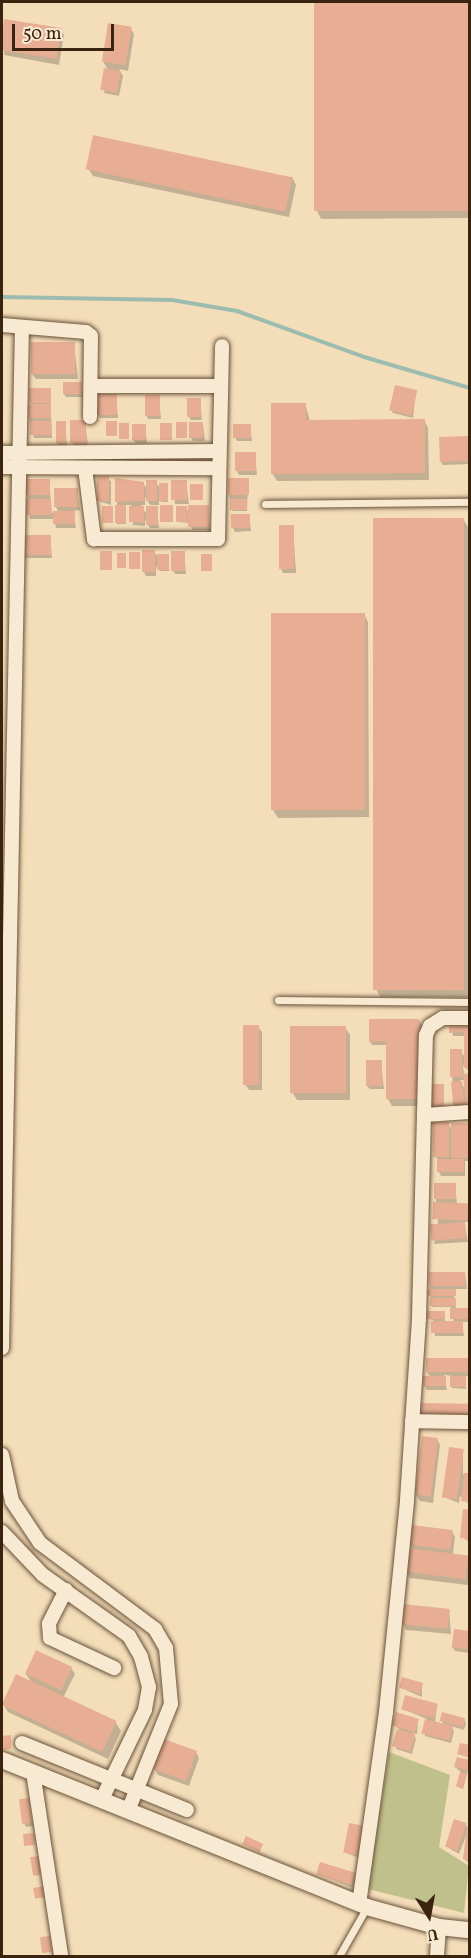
<!DOCTYPE html>
<html>
<head>
<meta charset="utf-8">
<style>
  body { margin:0 }
  #map { position:relative; width:471px; height:1958px; overflow:hidden; background:#f4ddb9; font-family:Vollkorn,serif }
  div>[style] { position:absolute }
  .green>* { inset:0; background:#c0c08c }
  .shadow>* { inset:0; background:#0003 }
  .stream>* { height:4px; margin:-2px; padding:0 2px; transform-origin:2px; border-radius:2px; background:#9cbcb0 }
  .building>* { inset:0; background:#e7ae93; transform-origin:0 0 }
  .roads { filter:drop-shadow(0 0 2px #69523a) drop-shadow(0 0 2px #69523a) }
  .service>* { height:7px; margin:-3.5px; padding:0 3.5px; transform-origin:3.5px; border-radius:3.5px; background:#f8e9d2 }
  .minor>* { height:14px; margin:-7px; padding:0 7px; transform-origin:7px; border-radius:7px; background:#f8e9d2 }
  .tertiary>* { height:16px; margin:-8px; padding:0 8px; transform-origin:8px; border-radius:8px; background:#f8e9d2 }
  span { translate:-50% -50%; white-space:nowrap; text-align:center; line-height:1.15; -webkit-text-stroke:4.5px #f8e9d2; paint-order:stroke }
  .frame { position:absolute; inset:0; border:3px solid #3b240f; pointer-events:none }
  .north { position:absolute; left:399px; top:1886px; width:60px; height:60px; -webkit-text-stroke:4px #f8e9d2; paint-order:stroke; rotate:169deg; font-size:16px; font-weight:700; line-height:24px; text-align:center; color:#3b240f }
  .north::after { content:''; display:block; margin:auto; width:21px; height:27px; background:#3b240f; clip-path:polygon(50% 0,100% 100%,50% 72%,0 100%) }
  .scale { position:absolute; left:12px; top:24px; width:102px; height:27px; box-sizing:border-box; border:3px solid #3b240f; border-top:0; padding-left:8px; font-size:18px; line-height:21px; white-space:nowrap; color:#3b240f; -webkit-text-stroke:4px #f8e9d2; paint-order:stroke }
</style>
</head>
<body>
<div id="map">
  <div class="green">
    <i style="clip-path:polygon(389px 1752px,450px 1775px,439px 1847px,469px 1866px,464px 1913px,368px 1889px)"></i>
  </div>
  <div class="shadow">
    <i style="clip-path:polygon(315px 2px,470px 2px,470px 218px,321px 219px,317px 211px)"></i>
    <i style="clip-path:polygon(5px 21px,60px 30px,64px 35px,59px 65px,4px 55px)"></i>
    <i style="clip-path:polygon(131px 29px,134px 34px,128px 71px,119px 69px,123px 76px,119px 96px,104px 93px,108px 70px,103px 61px)"></i>
    <i style="clip-path:polygon(88px 168px,292px 177px,296px 185px,289px 217px,93px 176px)"></i>
    <i style="clip-path:polygon(74px 343px,78px 379px,36px 379px,32px 374px)"></i>
    <i style="clip-path:polygon(81px 383px,83px 397px,66px 397px,64px 394px)"></i>
    <i style="clip-path:polygon(50px 389px,52px 438px,34px 438px,29px 418px,31px 403px)"></i>
    <i style="clip-path:polygon(416px 391px,413px 418px,393px 413px,391px 410px)"></i>
    <i style="clip-path:polygon(116px 395px,118px 418px,100px 418px,98px 414px)"></i>
    <i style="clip-path:polygon(159px 397px,161px 419px,148px 419px,146px 415px)"></i>
    <i style="clip-path:polygon(200px 399px,202px 420px,191px 420px,189px 417px)"></i>
    <i style="clip-path:polygon(305px 404px,310px 421px,424px 420px,428px 428px,429px 480px,277px 481px,272px 473px)"></i>
    <i style="clip-path:polygon(85px 422px,88px 446px,74px 446px,72px 442px)"></i>
    <i style="clip-path:polygon(65px 423px,67px 446px,59px 446px,57px 443px)"></i>
    <i style="clip-path:polygon(203px 424px,205px 441px,193px 441px,191px 438px)"></i>
    <i style="clip-path:polygon(250px 425px,252px 441px,237px 441px,235px 437px)"></i>
    <i style="clip-path:polygon(145px 426px,147px 443px,136px 443px,133px 440px)"></i>
    <i style="clip-path:polygon(468px 438px,470px 464px,443px 465px,441px 462px)"></i>
    <i style="clip-path:polygon(255px 454px,257px 475px,239px 475px,237px 471px)"></i>
    <i style="clip-path:polygon(98px 477px,111px 481px,111px 505px,98px 501px)"></i>
    <i style="clip-path:polygon(26px 480px,49px 480px,52px 513px,59px 513px,56px 507px,77px 490px,80px 510px,73px 511px,76px 528px,56px 528px,54px 519px,30px 519px)"></i>
    <i style="clip-path:polygon(248px 480px,247px 511px,232px 511px,229px 494px)"></i>
    <i style="clip-path:polygon(156px 482px,160px 489px,168px 484px,168px 502px,161px 502px,159px 498px,159px 505px,150px 505px,145px 497px,145px 505px,141px 505px,147px 515px,157px 508px,159px 528px,150px 528px,145px 520px,145px 526px,133px 525px,131px 505px,125px 505px,126px 524px,117px 524px,117px 501px,143px 483px,148px 491px)"></i>
    <i style="clip-path:polygon(173px 482px,186px 482px,189px 504px,175px 504px)"></i>
    <i style="clip-path:polygon(208px 507px,210px 530px,192px 530px,190px 523px,177px 522px,186px 508px,190px 514px)"></i>
    <i style="clip-path:polygon(249px 515px,251px 531px,235px 532px,233px 528px)"></i>
    <i style="clip-path:polygon(463px 519px,468px 527px,470px 997px,380px 997px,376px 989px)"></i>
    <i style="clip-path:polygon(293px 527px,296px 573px,283px 573px,281px 569px)"></i>
    <i style="clip-path:polygon(50px 537px,52px 558px,24px 558px,22px 554px)"></i>
    <i style="clip-path:polygon(154px 551px,157px 556px,168px 556px,169px 571px,160px 571px,156px 566px,156px 576px,146px 576px,144px 572px)"></i>
    <i style="clip-path:polygon(184px 553px,186px 574px,175px 574px,173px 570px)"></i>
    <i style="clip-path:polygon(364px 614px,368px 622px,369px 817px,278px 818px,273px 810px)"></i>
    <i style="clip-path:polygon(419px 1020px,423px 1028px,423px 1106px,392px 1106px,388px 1099px,388px 1045px,372px 1045px,370px 1041px)"></i>
    <i style="clip-path:polygon(evenodd,451px 1024px,470px 1024px,470px 1072px,463px 1065px,464px 1076px,470px 1075px,470px 1110px,465px 1101px,465px 1108px,456px 1109px,454px 1105px,451px 1051px,461px 1051px,465px 1058px,465px 1036px,453px 1036px,451px 1024px,460px 1080px,465px 1080px,466px 1091px,462px 1084px,460px 1080px)"></i>
    <i style="clip-path:polygon(258px 1027px,262px 1032px,262px 1090px,249px 1090px,245px 1084px)"></i>
    <i style="clip-path:polygon(345px 1027px,350px 1035px,350px 1100px,297px 1100px,292px 1092px)"></i>
    <i style="clip-path:polygon(381px 1062px,384px 1089px,370px 1089px,367px 1086px)"></i>
    <i style="clip-path:polygon(448px 1123px,452px 1131px,470px 1126px,470px 1161px,465px 1161px,465px 1176px,441px 1176px,439px 1172px,439px 1160px,434px 1156px)"></i>
    <i style="clip-path:polygon(455px 1185px,457px 1204px,469px 1208px,469px 1222px,464px 1222px,468px 1242px,434px 1244px,438px 1224px,436px 1199px)"></i>
    <i style="clip-path:polygon(465px 1273px,467px 1289px,453px 1289px,454px 1297px,456px 1309px,470px 1309px,470px 1332px,469px 1322px,462px 1322px,464px 1336px,435px 1336px,433px 1320px,429px 1319px,444px 1312px,445px 1323px,454px 1323px,451px 1307px,432px 1307px,430px 1285px)"></i>
    <i style="clip-path:polygon(470px 1360px,470px 1376px,464px 1376px,466px 1389px,452px 1388px,452px 1376px,444px 1375px,447px 1390px,427px 1390px,425px 1386px,431px 1378px,427px 1372px)"></i>
    <i style="clip-path:polygon(437px 1439px,440px 1445px,433px 1503px,420px 1501px,416px 1495px)"></i>
    <i style="clip-path:polygon(463px 1450px,463px 1474px,470px 1475px,470px 1505px,460px 1496px,459px 1503px,444px 1497px)"></i>
    <i style="clip-path:polygon(470px 1512px,470px 1542px,462px 1537px)"></i>
    <i style="clip-path:polygon(452px 1531px,455px 1537px,453px 1554px,470px 1559px,468px 1585px,410px 1578px,407px 1572px,413px 1550px,410px 1545px)"></i>
    <i style="clip-path:polygon(449px 1610px,451px 1634px,406px 1630px,403px 1624px)"></i>
    <i style="clip-path:polygon(470px 1633px,470px 1653px,455px 1651px,453px 1648px)"></i>
    <i style="clip-path:polygon(37px 1652px,71px 1668px,75px 1674px,63px 1698px,116px 1723px,121px 1731px,108px 1759px,8px 1712px,3px 1704px,32px 1683px,26px 1674px)"></i>
    <i style="clip-path:polygon(422px 1684px,422px 1697px,401px 1688px)"></i>
    <i style="clip-path:polygon(437px 1705px,435px 1723px,445px 1726px,441px 1720px,464px 1719px,466px 1723px,464px 1730px,451px 1726px,454px 1731px,451px 1743px,425px 1736px,427px 1719px,403px 1709px)"></i>
    <i style="clip-path:polygon(418px 1720px,417px 1734px,413px 1733px,416px 1739px,412px 1754px,396px 1749px,399px 1729px,394px 1725px)"></i>
    <i style="clip-path:polygon(196px 1752px,199px 1758px,189px 1786px,158px 1775px,155px 1769px)"></i>
    <i style="clip-path:polygon(470px 1762px,463px 1789px,458px 1787px,461px 1772px,455px 1767px)"></i>
    <i style="clip-path:polygon(28px 1800px,33px 1826px,26px 1827px,24px 1823px)"></i>
    <i style="clip-path:polygon(465px 1824px,470px 1830px,470px 1863px,464px 1859px,468px 1831px,459px 1854px,447px 1847px)"></i>
    <i style="clip-path:polygon(351px 1825px,362px 1859px,346px 1853px)"></i>
    <i style="clip-path:polygon(318px 1874px,354px 1874px,356px 1878px,353px 1888px)"></i>
  </div>
  <div class="stream">
    <i style="left:2px;top:297px;width:170px;rotate:1deg"></i>
    <i style="left:172px;top:300px;width:66px;rotate:9.6deg"></i>
    <i style="left:237px;top:311px;width:135px;rotate:19.9deg"></i>
    <i style="left:364px;top:357px;width:110px;rotate:16.3deg"></i>
  </div>
  <div class="building">
    <i style="left:314px;top:2px;width:156px;height:209px"></i>
    <i style="left:4px;top:19px;width:58px;height:31px;rotate:9deg"></i>
    <i style="left:108px;top:23px;width:24px;height:39px;rotate:9deg"></i>
    <i style="left:104px;top:68px;width:17px;height:22px;rotate:10deg"></i>
    <i style="left:93px;top:135px;width:204px;height:35px;rotate:12deg"></i>
    <i style="left:31px;top:342px;width:44px;height:32px"></i>
    <i style="left:63px;top:382px;width:19px;height:12px"></i>
    <i style="left:395px;top:385px;width:23px;height:26px;rotate:13deg"></i>
    <i style="left:29px;top:388px;width:22px;height:15px"></i>
    <i style="left:96px;top:394px;width:21px;height:21px"></i>
    <i style="left:160px;top:395px;width:21px;height:15px;rotate:90deg"></i>
    <i style="left:187px;top:398px;width:14px;height:19px"></i>
    <i style="clip-path:polygon(271px 403px,306px 403px,306px 420px,425px 419px,425px 473px,271px 474px)"></i>
    <i style="left:51px;top:404px;width:14px;height:23px;rotate:90deg"></i>
    <i style="left:70px;top:420px;width:16px;height:23px"></i>
    <i style="left:30px;top:421px;width:21px;height:14px"></i>
    <i style="left:56px;top:421px;width:10px;height:22px"></i>
    <i style="left:106px;top:421px;width:11px;height:15px"></i>
    <i style="left:187px;top:422px;width:16px;height:11px;rotate:90deg"></i>
    <i style="left:203px;top:422px;width:16px;height:14px;rotate:90deg"></i>
    <i style="left:119px;top:423px;width:10px;height:16px"></i>
    <i style="left:160px;top:423px;width:12px;height:17px"></i>
    <i style="left:132px;top:424px;width:14px;height:16px"></i>
    <i style="left:233px;top:424px;width:18px;height:14px"></i>
    <i style="left:469px;top:436px;width:25px;height:30px;rotate:88deg"></i>
    <i style="left:256px;top:452px;width:19px;height:21px;rotate:90deg"></i>
    <i style="left:97px;top:476px;width:12px;height:25px"></i>
    <i style="clip-path:polygon(115px 478px,144px 482px,144px 501px,115px 502px)"></i>
    <i style="left:228px;top:478px;width:21px;height:17px"></i>
    <i style="left:24px;top:479px;width:26px;height:16px"></i>
    <i style="left:146px;top:480px;width:11px;height:21px"></i>
    <i style="left:171px;top:480px;width:16px;height:20px"></i>
    <i style="left:159px;top:483px;width:9px;height:18px"></i>
    <i style="left:190px;top:484px;width:13px;height:16px"></i>
    <i style="left:78px;top:488px;width:19px;height:24px;rotate:90deg"></i>
    <i style="left:26px;top:499px;width:25px;height:16px"></i>
    <i style="left:230px;top:499px;width:17px;height:11px"></i>
    <i style="left:115px;top:505px;width:11px;height:18px"></i>
    <i style="left:160px;top:505px;width:13px;height:17px"></i>
    <i style="left:188px;top:505px;width:21px;height:22px"></i>
    <i style="left:102px;top:506px;width:11px;height:17px"></i>
    <i style="left:129px;top:506px;width:15px;height:16px"></i>
    <i style="left:146px;top:506px;width:12px;height:19px"></i>
    <i style="left:176px;top:506px;width:11px;height:16px"></i>
    <i style="left:53px;top:511px;width:22px;height:13px"></i>
    <i style="left:231px;top:514px;width:19px;height:14px"></i>
    <i style="left:373px;top:518px;width:91px;height:472px"></i>
    <i style="left:279px;top:525px;width:15px;height:44px"></i>
    <i style="left:20px;top:535px;width:31px;height:20px"></i>
    <i style="left:142px;top:550px;width:13px;height:22px"></i>
    <i style="left:100px;top:551px;width:12px;height:19px"></i>
    <i style="left:185px;top:551px;width:20px;height:14px;rotate:90deg"></i>
    <i style="left:129px;top:552px;width:11px;height:17px"></i>
    <i style="left:117px;top:553px;width:9px;height:15px"></i>
    <i style="left:157px;top:554px;width:12px;height:16px"></i>
    <i style="left:201px;top:554px;width:11px;height:17px"></i>
    <i style="left:271px;top:613px;width:94px;height:197px"></i>
    <i style="clip-path:polygon(369px 1019px,419px 1019px,420px 1099px,386px 1099px,386px 1041px,369px 1042px)"></i>
    <i style="clip-path:polygon(470px 1022px,470px 1068px,464px 1068px,464px 1032px,449px 1033px,449px 1023px)"></i>
    <i style="left:243px;top:1025px;width:16px;height:60px"></i>
    <i style="left:290px;top:1026px;width:56px;height:67px"></i>
    <i style="left:450px;top:1049px;width:12px;height:28px"></i>
    <i style="left:366px;top:1060px;width:16px;height:26px"></i>
    <i style="clip-path:polygon(470px 1073px,470px 1107px,466px 1107px,463px 1074px)"></i>
    <i style="left:462px;top:1081px;width:23px;height:11px;rotate:85deg"></i>
    <i style="left:432px;top:1084px;width:12px;height:26px"></i>
    <i style="left:433px;top:1122px;width:16px;height:35px"></i>
    <i style="left:451px;top:1123px;width:18px;height:35px"></i>
    <i style="left:437px;top:1159px;width:27px;height:13px"></i>
    <i style="left:434px;top:1183px;width:22px;height:16px"></i>
    <i style="left:433px;top:1202px;width:35px;height:17px;rotate:2deg"></i>
    <i style="left:465px;top:1222px;width:16px;height:35px;rotate:86deg"></i>
    <i style="left:429px;top:1272px;width:36px;height:14px"></i>
    <i style="left:428px;top:1289px;width:28px;height:7px"></i>
    <i style="left:430px;top:1298px;width:26px;height:8px"></i>
    <i style="left:450px;top:1308px;width:20px;height:11px"></i>
    <i style="left:427px;top:1311px;width:18px;height:8px"></i>
    <i style="left:431px;top:1321px;width:32px;height:12px"></i>
    <i style="left:426px;top:1358px;width:44px;height:14px"></i>
    <i style="left:423px;top:1376px;width:23px;height:10px"></i>
    <i style="left:450px;top:1376px;width:16px;height:11px"></i>
    <i style="left:420px;top:1403px;width:50px;height:11px;rotate:1deg"></i>
    <i style="left:422px;top:1436px;width:16px;height:59px;rotate:7deg"></i>
    <i style="left:449px;top:1447px;width:15px;height:51px;rotate:8deg"></i>
    <i style="clip-path:polygon(464px 1473px,470px 1473px,470px 1502px,461px 1501px)"></i>
    <i style="clip-path:polygon(463px 1509px,470px 1510px,470px 1539px,460px 1538px)"></i>
    <i style="left:411px;top:1525px;width:42px;height:20px;rotate:7deg"></i>
    <i style="left:408px;top:1548px;width:61px;height:24px;rotate:7deg"></i>
    <i style="left:403px;top:1604px;width:47px;height:20px;rotate:6deg"></i>
    <i style="left:454px;top:1629px;width:16px;height:19px;rotate:7deg"></i>
    <i style="left:36px;top:1650px;width:40px;height:26px;rotate:25deg"></i>
    <i style="left:16px;top:1674px;width:111px;height:34px;rotate:25deg"></i>
    <i style="left:402px;top:1677px;width:22px;height:11px;rotate:16deg"></i>
    <i style="left:405px;top:1695px;width:34px;height:15px;rotate:15deg"></i>
    <i style="left:396px;top:1712px;width:24px;height:14px;rotate:17deg"></i>
    <i style="left:442px;top:1712px;width:24px;height:9px;rotate:15deg"></i>
    <i style="left:425px;top:1719px;width:29px;height:15px;rotate:14deg"></i>
    <i style="left:397px;top:1729px;width:19px;height:18px;rotate:16deg"></i>
    <i style="clip-path:polygon(11px 1735px,11px 1749px,3px 1750px,2px 1736px)"></i>
    <i style="left:164px;top:1739px;width:35px;height:32px;rotate:20deg"></i>
    <i style="clip-path:polygon(460px 1743px,470px 1745px,470px 1758px,457px 1754px)"></i>
    <i style="clip-path:polygon(457px 1757px,470px 1760px,470px 1771px,454px 1767px)"></i>
    <i style="left:460px;top:1772px;width:7px;height:15px;rotate:16deg"></i>
    <i style="left:29px;top:1798px;width:25px;height:10px;rotate:83deg"></i>
    <i style="left:454px;top:1819px;width:13px;height:29px;rotate:18deg"></i>
    <i style="left:349px;top:1823px;width:16px;height:30px;rotate:11deg"></i>
    <i style="clip-path:polygon(467px 1828px,470px 1828px,470px 1860px,463px 1859px)"></i>
    <i style="left:34px;top:1833px;width:12px;height:11px;rotate:85deg"></i>
    <i style="left:246px;top:1836px;width:19px;height:9px;rotate:25deg"></i>
    <i style="left:38px;top:1856px;width:19px;height:8px;rotate:81deg"></i>
    <i style="left:320px;top:1862px;width:37px;height:13px;rotate:17deg"></i>
    <i style="left:44px;top:1886px;width:11px;height:11px;rotate:80deg"></i>
    <i style="left:50px;top:1936px;width:16px;height:10px;rotate:83deg"></i>
  </div>
  <div class="roads">
    <div class="service">
      <i style="left:265px;top:504px;width:205px;rotate:-0.6deg"></i>
      <i style="left:278px;top:1000px;width:192px;rotate:0.6deg"></i>
      <i style="left:339px;top:1956px;width:56px;rotate:-60.3deg"></i>
    </div>
    <div class="minor">
      <i style="left:2px;top:325px;width:84px;rotate:4.8deg"></i>
      <i style="left:86px;top:332px;width:6px;rotate:39deg"></i>
      <i style="left:91px;top:336px;width:81px;rotate:90.7deg"></i>
      <i style="left:92px;top:386px;width:126px"></i>
      <i style="left:2px;top:453px;width:217px;rotate:-0.5deg"></i>
      <i style="left:2px;top:467px;width:217px;rotate:0.3deg"></i>
      <i style="left:85px;top:468px;width:72px;rotate:82.8deg"></i>
      <i style="left:94px;top:539px;width:124px"></i>
      <i style="left:218px;top:539px;width:193px;rotate:-88.8deg"></i>
      <i style="left:424px;top:1115px;width:46px;rotate:-3.7deg"></i>
      <i style="left:2px;top:1348px;width:1020px;rotate:-88.88deg"></i>
      <i style="left:412px;top:1421px;width:58px;rotate:1deg"></i>
      <i style="left:2px;top:1455px;width:47px;rotate:77.7deg"></i>
      <i style="left:12px;top:1501px;width:50px;rotate:56.3deg"></i>
      <i style="left:40px;top:1543px;width:144px;rotate:36.8deg"></i>
      <i style="left:155px;top:1629px;width:22px;rotate:60deg"></i>
      <i style="left:166px;top:1648px;width:56px;rotate:84.9deg"></i>
      <i style="left:171px;top:1704px;width:115px;rotate:111.9deg"></i>
      <i style="left:2px;top:1532px;width:59px;rotate:46.4deg"></i>
      <i style="left:43px;top:1575px;width:105px;rotate:35.3deg"></i>
      <i style="left:129px;top:1636px;width:24px;rotate:60deg"></i>
      <i style="left:141px;top:1657px;width:31px;rotate:75deg"></i>
      <i style="left:149px;top:1687px;width:23px;rotate:100deg"></i>
      <i style="left:145px;top:1710px;width:99px;rotate:115.8deg"></i>
      <i style="left:66px;top:1590px;width:38px;rotate:117deg"></i>
      <i style="left:49px;top:1624px;width:14px;rotate:86deg"></i>
      <i style="left:50px;top:1638px;width:71px;rotate:25.1deg"></i>
      <i style="left:22px;top:1743px;width:178px;rotate:22.1deg"></i>
      <i style="left:33px;top:1772px;width:186px;rotate:81.3deg"></i>
      <i style="left:359px;top:1904px;width:194px;rotate:-82deg"></i>
      <i style="left:386px;top:1712px;width:213px;rotate:-84.3deg"></i>
      <i style="left:407px;top:1500px;width:182px;rotate:-86.2deg"></i>
      <i style="left:419px;top:1318px;width:283px;rotate:-88.6deg"></i>
      <i style="left:426px;top:1035px;width:10px;rotate:-66deg"></i>
      <i style="left:430px;top:1026px;width:15px;rotate:-32deg"></i>
      <i style="left:443px;top:1018px;width:27px"></i>
      <i style="left:437px;top:1956px;width:29px;rotate:-86deg"></i>
    </div>
    <div class="tertiary">
      <i style="left:2px;top:1760px;width:393px;rotate:21.9deg"></i>
      <i style="left:367px;top:1907px;width:75px;rotate:15.5deg"></i>
      <i style="left:439px;top:1927px;width:31px;rotate:6deg"></i>
    </div>
  </div>
  <div class="frame"></div>
  <div class="north">U</div>
  <div class="scale">50 m</div>
</div>
</body>
</html>
